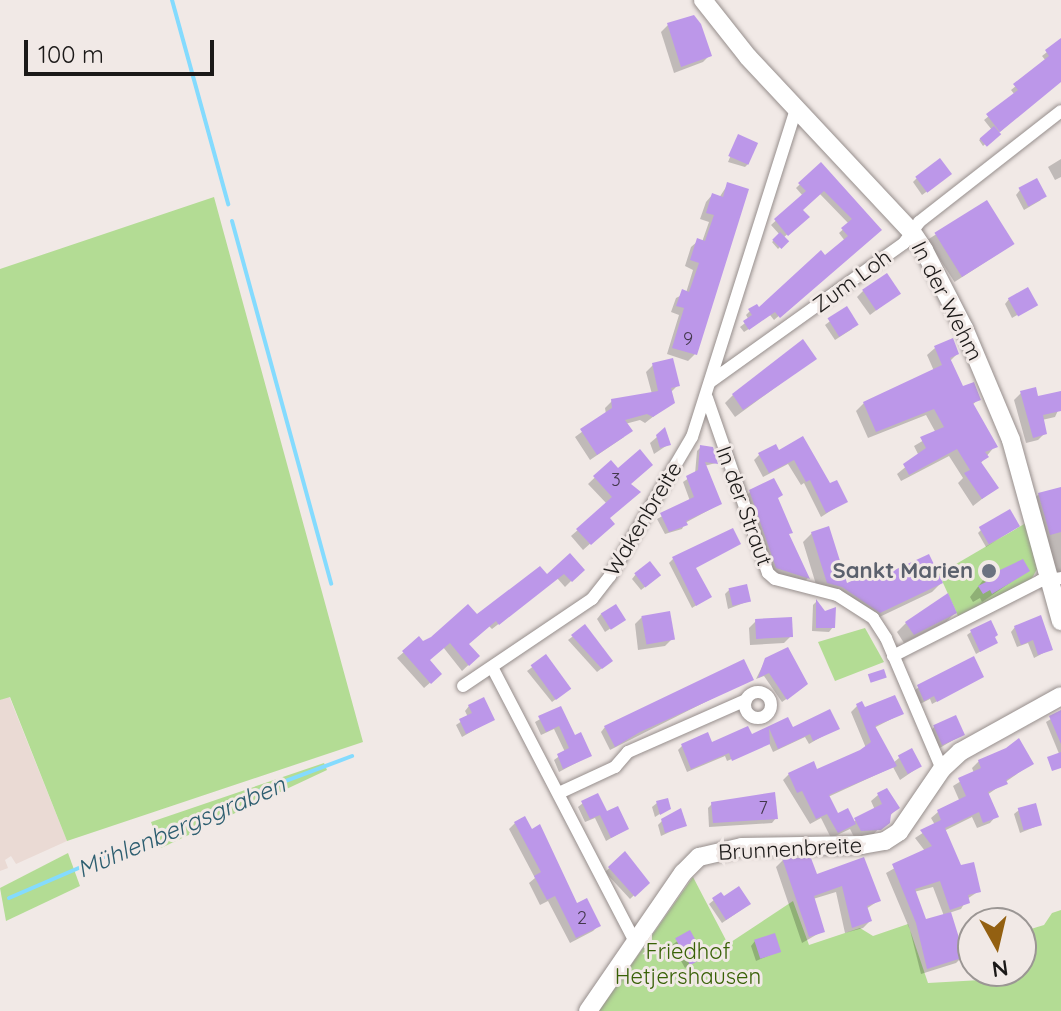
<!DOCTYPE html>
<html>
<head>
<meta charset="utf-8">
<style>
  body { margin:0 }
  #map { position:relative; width:1061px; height:1011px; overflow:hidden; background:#f1e9e6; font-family:Quicksand,sans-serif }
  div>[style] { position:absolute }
  .built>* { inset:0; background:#eadad4 }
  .green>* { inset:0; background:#b3dc94 }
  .shadow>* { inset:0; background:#0003; transform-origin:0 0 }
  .stream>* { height:4px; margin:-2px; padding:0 2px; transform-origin:2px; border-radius:2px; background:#84dbfe }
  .building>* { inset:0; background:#bc97e9; transform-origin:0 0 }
  .roads { filter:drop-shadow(0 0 2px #968e8c) drop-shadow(0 0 2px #968e8c) }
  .street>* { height:12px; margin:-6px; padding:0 6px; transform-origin:6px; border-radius:6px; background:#fff }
  .street>.ring { margin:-6px; padding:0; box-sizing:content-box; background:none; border:12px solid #fff; border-radius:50% }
  .secondary>* { height:18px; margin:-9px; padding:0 9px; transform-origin:9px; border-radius:9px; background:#fff }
  .dots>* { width:22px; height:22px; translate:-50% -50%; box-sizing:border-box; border:4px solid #f1e9e6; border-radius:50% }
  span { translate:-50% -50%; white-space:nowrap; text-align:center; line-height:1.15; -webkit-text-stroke:6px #f1e9e6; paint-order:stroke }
  .number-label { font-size:18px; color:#43384c }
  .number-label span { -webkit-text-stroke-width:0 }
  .street-label { font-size:22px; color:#1b1918 }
  .worship-label { font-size:22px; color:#5b616d; font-weight:700 }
  .right { translate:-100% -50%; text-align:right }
  .park-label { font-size:22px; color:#386106 }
  .water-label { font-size:24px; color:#2d5e70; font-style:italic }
  .north { position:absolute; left:957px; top:907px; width:80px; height:80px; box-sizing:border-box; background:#f1e9e6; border:2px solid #9b9694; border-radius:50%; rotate:172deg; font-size:22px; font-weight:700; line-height:32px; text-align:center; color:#1b1918 }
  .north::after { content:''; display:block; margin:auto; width:28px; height:36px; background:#936011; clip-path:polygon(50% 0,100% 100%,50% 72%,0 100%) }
  .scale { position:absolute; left:24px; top:40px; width:190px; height:36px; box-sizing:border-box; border:4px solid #1b1918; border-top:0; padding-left:10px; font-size:24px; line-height:28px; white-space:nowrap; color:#1b1918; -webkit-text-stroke:6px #f1e9e6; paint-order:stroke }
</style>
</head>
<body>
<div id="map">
  <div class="built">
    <i style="clip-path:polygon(9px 696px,67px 841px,16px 864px,11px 856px,5px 860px,8px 868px,0 871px,0 700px)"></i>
  </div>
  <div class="green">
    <i style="clip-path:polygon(214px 197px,363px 742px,67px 841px,10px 697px,0 700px,0 269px)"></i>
    <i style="clip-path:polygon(1026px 523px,1037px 569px,1031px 580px,958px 616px,939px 574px)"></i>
    <i style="clip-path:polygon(865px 628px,884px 662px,835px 681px,818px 642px)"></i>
    <i style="clip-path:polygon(324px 763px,327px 770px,161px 848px,151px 822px)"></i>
    <i style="clip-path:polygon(68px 853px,80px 886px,6px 921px,0 888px)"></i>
    <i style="clip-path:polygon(693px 877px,728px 944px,793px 901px,809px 945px,860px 928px,873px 936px,908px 924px,928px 983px,981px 980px,989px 978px,988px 971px,1021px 971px,1021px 932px,1044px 925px,1052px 913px,1061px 910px,1061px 1011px,599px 1011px)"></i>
  </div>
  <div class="shadow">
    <i style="clip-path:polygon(668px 25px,710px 55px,703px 62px,674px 73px,661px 32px)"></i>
    <i style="clip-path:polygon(1061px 41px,1061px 71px,1049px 90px,983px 146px,979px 140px,992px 130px,984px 120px,1015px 95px,1011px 90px,1046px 61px,1042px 56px)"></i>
    <i style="clip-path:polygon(739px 136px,749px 163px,745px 167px,728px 162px)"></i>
    <i style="clip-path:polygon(1061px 159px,1061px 177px,1055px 180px,1048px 167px)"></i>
    <i style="clip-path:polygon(820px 165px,879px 230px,774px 320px,770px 315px,744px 332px,740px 327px,749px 320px,746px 315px,750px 311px,759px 310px,845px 241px,839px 233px,849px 224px,819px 193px,801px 210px,807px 217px,783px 238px,786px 241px,778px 249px,772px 242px,780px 235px,771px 225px,803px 196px,796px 188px)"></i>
    <i style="clip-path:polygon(917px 178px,945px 178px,922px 195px,913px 182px)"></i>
    <i style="clip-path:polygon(728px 184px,695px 354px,688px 361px,667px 354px,679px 315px,671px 312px,676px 298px,686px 293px,693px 270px,685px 266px,691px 247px,698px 241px,702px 242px,709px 222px,700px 219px,706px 202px,712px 195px,719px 198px)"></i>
    <i style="clip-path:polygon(1020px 190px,1041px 200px,1024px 210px,1016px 195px)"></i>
    <i style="left:986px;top:202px;width:50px;height:70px;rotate:57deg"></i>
    <i style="clip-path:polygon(863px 291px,899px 293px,870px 315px,857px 297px)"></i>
    <i style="clip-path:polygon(1009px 299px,1035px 305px,1012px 318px,1005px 304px)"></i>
    <i style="clip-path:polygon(846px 309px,852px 329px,835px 340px,825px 325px)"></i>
    <i style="clip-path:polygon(935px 348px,957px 354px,950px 361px,962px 389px,979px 399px,972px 405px,995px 446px,980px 464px,996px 488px,973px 506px,958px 483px,963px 478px,949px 456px,901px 481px,897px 474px,919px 456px,914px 446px,936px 433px,926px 415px,868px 438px,856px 411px,864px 403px,934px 371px,927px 355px)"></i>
    <i style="clip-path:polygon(814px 359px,735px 417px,725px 403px,733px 395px)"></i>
    <i style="clip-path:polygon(653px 365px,678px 385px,671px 392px,672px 402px,645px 423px,640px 420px,625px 424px,624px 437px,590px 460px,575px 437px,606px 414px,605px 408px,612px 401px,652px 394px,646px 372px)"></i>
    <i style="clip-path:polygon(1021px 393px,1061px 404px,1055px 417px,1042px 420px,1045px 433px,1038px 440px,1026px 443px,1014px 400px)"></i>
    <i style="clip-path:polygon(664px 431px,669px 444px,654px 454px,650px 443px)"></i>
    <i style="clip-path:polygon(802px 439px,829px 486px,846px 501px,821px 517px,804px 483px,801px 485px,788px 464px,763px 477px,754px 460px,759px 455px,779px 453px)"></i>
    <i style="clip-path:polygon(701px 447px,716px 463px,704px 466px,720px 504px,685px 523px,682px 529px,665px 534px,657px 519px,690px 501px,683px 482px,695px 474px,697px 451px)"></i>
    <i style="clip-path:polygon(610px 463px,628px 485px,607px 519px,612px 524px,583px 550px,571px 536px,607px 504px,588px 484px)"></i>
    <i style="clip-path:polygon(1061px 489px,1061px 575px,1053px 576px,1031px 502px,1039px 494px)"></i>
    <i style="clip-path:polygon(750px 492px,776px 499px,787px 535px,808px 578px,803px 583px,770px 573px,744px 498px)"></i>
    <i style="clip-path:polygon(982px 529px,1013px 530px,986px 547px,978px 533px)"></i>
    <i style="clip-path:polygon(812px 533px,845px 585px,887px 576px,941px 583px,932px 592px,871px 621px,818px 591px,803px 542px)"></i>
    <i style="clip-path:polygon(738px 544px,694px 568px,709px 597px,692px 608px,669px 563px,673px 559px)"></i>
    <i style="clip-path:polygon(582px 570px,565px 587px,557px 578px,492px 629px,489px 626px,467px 645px,478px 656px,462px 671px,443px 647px,428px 661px,440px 674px,424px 688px,397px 658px,419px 639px,423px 643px,547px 577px)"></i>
    <i style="clip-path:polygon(1027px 571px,982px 602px,980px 598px,973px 602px,970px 597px,984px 579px)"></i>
    <i style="clip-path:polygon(636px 574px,655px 579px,641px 590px,632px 579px)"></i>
    <i style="clip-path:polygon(729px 590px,749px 601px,728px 609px,725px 594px)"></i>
    <i style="clip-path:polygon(816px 602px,833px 627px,829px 632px,812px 631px,813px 605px)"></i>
    <i style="clip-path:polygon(955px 613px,946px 622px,904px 643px,897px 632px,906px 623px)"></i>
    <i style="clip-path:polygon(601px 614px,623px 620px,605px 632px,597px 619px)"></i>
    <i style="clip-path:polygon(642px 617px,672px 639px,665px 646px,638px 650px,635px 624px)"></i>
    <i style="clip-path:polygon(756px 621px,791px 636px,784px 643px,750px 645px,749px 628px)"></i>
    <i style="clip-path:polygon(585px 627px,606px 665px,597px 672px,568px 640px)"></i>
    <i style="clip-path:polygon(1015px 627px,1051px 649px,1034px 658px,1028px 643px,1017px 647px,1011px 632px)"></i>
    <i style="clip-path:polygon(971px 632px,993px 638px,995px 643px,976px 654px,967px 635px)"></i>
    <i style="clip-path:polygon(546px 657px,564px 693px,552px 702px,527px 671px)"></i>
    <i style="clip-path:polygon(766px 659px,802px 688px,782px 702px,764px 676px,756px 679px)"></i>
    <i style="clip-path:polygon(981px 677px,932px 704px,930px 699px,920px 704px,914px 691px,919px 687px)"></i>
    <i style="clip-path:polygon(751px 679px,610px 750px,601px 732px,605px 727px)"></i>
    <i style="clip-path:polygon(469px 706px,492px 720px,462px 737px,456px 725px,468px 717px,465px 711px)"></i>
    <i style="clip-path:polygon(857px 706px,901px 714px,874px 728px,893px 763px,899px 758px,919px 767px,900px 780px,893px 767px,828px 797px,837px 815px,853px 822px,875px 810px,871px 801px,878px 795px,898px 807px,872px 836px,854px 837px,850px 829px,831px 838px,821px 818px,810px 824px,783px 780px,789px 774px,816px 771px,866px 748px,851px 712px)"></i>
    <i style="clip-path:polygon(560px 708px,574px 737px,589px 756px,559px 772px,554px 760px,565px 752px,554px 729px,541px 735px,535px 722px)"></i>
    <i style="clip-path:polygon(1061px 713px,1061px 755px,1060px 756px,1046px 722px)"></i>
    <i style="clip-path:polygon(787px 719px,792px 729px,837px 728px,809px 744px,805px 737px,773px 752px,769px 743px,727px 761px,725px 756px,687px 772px,678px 750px,682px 746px,751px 737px)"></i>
    <i style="clip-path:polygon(934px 727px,962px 735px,938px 749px,930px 732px)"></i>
    <i style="clip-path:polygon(evenodd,979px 761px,1031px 764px,987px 795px,996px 816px,990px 823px,977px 828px,972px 817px,944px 831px,960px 867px,979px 891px,967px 899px,961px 909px,949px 913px,963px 956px,956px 963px,921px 974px,910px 930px,886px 873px,925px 851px,915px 838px,935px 825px,931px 818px,938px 812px,960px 802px,953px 786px,974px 773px,972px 768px,979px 761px,933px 887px,944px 916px,925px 922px,914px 892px,933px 887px)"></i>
    <i style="clip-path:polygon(583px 803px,606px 814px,627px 829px,606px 841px,595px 818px,585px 822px,578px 807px)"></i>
    <i style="clip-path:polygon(657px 803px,669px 808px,655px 817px,652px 807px)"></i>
    <i style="clip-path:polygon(712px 804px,776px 818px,772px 823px,709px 827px,708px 808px)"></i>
    <i style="clip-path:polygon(1019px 810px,1040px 825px,1020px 833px,1014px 814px)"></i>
    <i style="clip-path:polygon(662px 821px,685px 825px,661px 836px,658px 825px)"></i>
    <i style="clip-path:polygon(515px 823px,576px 906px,599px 925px,593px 931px,570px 943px,548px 901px,540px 905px,529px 883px,535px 878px,509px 829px)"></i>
    <i style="clip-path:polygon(625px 854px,647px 883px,630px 899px,605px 872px)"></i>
    <i style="clip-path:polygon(862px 859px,878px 901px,866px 909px,870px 921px,863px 928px,845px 933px,836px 892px,813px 899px,823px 931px,802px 943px,776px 867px,783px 860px,815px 877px)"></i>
    <i style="clip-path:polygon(720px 895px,744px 908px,722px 923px,709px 904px)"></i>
    <i style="clip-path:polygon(689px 933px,702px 956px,685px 968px,672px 945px)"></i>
    <i style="clip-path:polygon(755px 941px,779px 951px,756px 961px,751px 946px)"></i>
  </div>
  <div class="stream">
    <i style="left:172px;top:0;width:212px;rotate:74.6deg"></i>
    <i style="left:232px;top:221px;width:376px;rotate:74.7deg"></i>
    <i style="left:9px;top:898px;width:263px;rotate:-23.3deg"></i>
    <i style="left:251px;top:794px;width:108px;rotate:-20.6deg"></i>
  </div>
  <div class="building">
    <i style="clip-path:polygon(694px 15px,701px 24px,712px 56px,681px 67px,667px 23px)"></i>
    <i style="clip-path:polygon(1061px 38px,1061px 82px,1000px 132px,986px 114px,1018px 90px,1013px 84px,1049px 56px,1045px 50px)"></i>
    <i style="left:994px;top:126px;width:11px;height:19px;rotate:49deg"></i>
    <i style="left:738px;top:134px;width:22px;height:24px;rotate:24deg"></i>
    <i style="left:940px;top:158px;width:20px;height:31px;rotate:53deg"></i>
    <i style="clip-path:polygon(821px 162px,882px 230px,780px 318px,775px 312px,749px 330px,743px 321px,752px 315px,748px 309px,757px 304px,759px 307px,821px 250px,825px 255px,848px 236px,841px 228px,852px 219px,824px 191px,803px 210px,810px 217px,788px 236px,774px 219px,806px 191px,798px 183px)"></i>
    <i style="left:1037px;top:178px;width:21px;height:21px;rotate:62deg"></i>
    <i style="clip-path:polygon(727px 182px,749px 189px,697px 355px,672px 348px,684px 308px,676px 306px,682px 289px,689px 292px,699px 263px,690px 260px,697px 238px,705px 241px,714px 215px,706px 213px,712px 193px,723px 197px)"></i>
    <i style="left:987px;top:200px;width:52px;height:62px;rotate:58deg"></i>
    <i style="left:780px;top:232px;width:13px;height:11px;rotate:45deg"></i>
    <i style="left:887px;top:273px;width:25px;height:30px;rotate:56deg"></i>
    <i style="left:1028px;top:287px;width:21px;height:23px;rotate:61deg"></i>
    <i style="left:847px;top:306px;width:22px;height:23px;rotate:58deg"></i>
    <i style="clip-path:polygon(953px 338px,959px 354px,950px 358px,963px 386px,974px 382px,981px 400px,973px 403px,998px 447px,985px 452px,989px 457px,981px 462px,999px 488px,982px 499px,964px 473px,970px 470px,957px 449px,909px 475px,903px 464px,926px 448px,920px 437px,944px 427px,934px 409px,876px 432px,863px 402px,942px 365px,934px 346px)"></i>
    <i style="clip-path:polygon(803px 339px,817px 359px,743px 410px,732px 394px)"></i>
    <i style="clip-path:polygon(673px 358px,680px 386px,671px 388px,675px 403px,653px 417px,647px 414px,625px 420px,633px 431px,597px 455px,580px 429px,612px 408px,611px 399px,658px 391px,652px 363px)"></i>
    <i style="clip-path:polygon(1036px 387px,1038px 396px,1061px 391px,1061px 411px,1043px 415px,1047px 434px,1033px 438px,1020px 391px)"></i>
    <i style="clip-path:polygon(665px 427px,671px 445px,660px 448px,656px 435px)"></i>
    <i style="clip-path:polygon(803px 436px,830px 483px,837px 480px,848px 502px,826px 513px,810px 480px,806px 482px,794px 460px,769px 473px,758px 453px,776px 444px,779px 450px)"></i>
    <i style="clip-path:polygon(700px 445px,713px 447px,718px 464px,705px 462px,722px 504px,686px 521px,688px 525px,669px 532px,660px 513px,694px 497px,686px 476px,698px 470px)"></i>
    <i style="clip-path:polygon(640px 449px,653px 465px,631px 484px,641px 492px,610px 518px,615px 524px,591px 545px,576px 529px,612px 497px,593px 476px,611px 460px,618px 468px)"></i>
    <i style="clip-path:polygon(774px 478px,783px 495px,778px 498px,793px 533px,789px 534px,810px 579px,776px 568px,749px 490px)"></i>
    <i style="clip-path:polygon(1061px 487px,1061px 532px,1050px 535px,1038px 493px)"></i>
    <i style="left:1010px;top:509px;width:20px;height:36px;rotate:60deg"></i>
    <i style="clip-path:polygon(829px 526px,847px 583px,886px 566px,888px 573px,929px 554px,943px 583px,880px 613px,842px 587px,827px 583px,811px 532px)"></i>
    <i style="clip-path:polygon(733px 528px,741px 544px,696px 568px,712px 597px,696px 606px,672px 557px)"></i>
    <i style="clip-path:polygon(570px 553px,585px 570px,572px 582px,564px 574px,499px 625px,496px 621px,469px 644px,480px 656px,469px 666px,450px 643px,430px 660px,442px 674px,431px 684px,402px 651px,419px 636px,423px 641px,431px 637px,468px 604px,477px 614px,540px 566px,547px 574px)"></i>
    <i style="clip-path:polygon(1023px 559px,1030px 571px,992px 594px,990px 590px,983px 594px,978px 586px,986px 582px,983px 578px)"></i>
    <i style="left:650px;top:561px;width:18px;height:20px;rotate:52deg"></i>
    <i style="left:747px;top:584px;width:18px;height:19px;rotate:77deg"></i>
    <i style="clip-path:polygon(948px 593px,957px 613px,914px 635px,905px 622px)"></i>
    <i style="clip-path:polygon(816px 599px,825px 611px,836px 607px,835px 628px,816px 628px)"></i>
    <i style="left:616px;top:604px;width:19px;height:18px;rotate:58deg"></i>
    <i style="left:670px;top:611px;width:29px;height:29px;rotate:80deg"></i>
    <i style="clip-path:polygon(1041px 615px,1053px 650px,1038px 655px,1033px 640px,1021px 645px,1014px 626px)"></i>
    <i style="left:792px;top:617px;width:20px;height:37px;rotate:87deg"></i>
    <i style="clip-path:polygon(991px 620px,998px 635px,995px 637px,998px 643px,980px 652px,970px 630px)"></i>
    <i style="clip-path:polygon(585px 624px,613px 661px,602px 669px,571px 635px)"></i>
    <i style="clip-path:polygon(788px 647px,808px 684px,787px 700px,769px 673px,758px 678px,765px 658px)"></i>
    <i style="left:546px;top:654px;width:43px;height:19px;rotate:54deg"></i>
    <i style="clip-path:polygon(974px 656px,984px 677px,937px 702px,934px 696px,924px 701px,917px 685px)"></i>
    <i style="clip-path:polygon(744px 659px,754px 680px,640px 732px,615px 747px,604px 726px)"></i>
    <i style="left:884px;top:669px;width:9px;height:17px;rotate:72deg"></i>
    <i style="clip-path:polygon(895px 695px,904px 714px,875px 726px,897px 766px,829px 795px,838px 813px,848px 808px,856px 824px,838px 833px,827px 814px,816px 819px,802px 791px,797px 793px,788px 773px,814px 761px,817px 769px,860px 750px,871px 742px,856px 704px,862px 701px,865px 707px)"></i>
    <i style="clip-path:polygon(484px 697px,495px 720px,466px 734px,459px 719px,472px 713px,468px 705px)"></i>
    <i style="clip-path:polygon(561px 706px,575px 735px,581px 732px,592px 756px,563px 769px,557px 754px,569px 748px,559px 726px,546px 732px,538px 716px)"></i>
    <i style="clip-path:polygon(830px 709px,840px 729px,813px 741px,810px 734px,778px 749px,769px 728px,770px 744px,732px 761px,729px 753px,691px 769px,681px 744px,708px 732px,712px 742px,748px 726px,752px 734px,788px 717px,793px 727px)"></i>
    <i style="clip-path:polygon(1061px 710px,1061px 744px,1049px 716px)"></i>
    <i style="left:956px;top:715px;width:22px;height:25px;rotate:66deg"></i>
    <i style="clip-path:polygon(1019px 738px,1034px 764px,1006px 780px,1008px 784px,988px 792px,999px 817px,983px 823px,979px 812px,945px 828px,961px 865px,974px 862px,981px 892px,968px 895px,970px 903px,950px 910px,940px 881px,915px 889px,926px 919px,951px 912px,965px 957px,927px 969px,916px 923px,892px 864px,932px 846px,920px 830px,941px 820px,937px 810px,966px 796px,958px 778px,981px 768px,978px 760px,1006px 748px)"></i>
    <i style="left:912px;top:748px;width:21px;height:16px;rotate:62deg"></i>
    <i style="clip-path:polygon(1061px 752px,1061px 768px,1052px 771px,1047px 757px)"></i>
    <i style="clip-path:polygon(887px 788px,900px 808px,891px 814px,890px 823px,881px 830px,861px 831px,854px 818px,882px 804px,877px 793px)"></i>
    <i style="clip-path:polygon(775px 792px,778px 819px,713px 823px,711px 802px)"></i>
    <i style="clip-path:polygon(598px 793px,607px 811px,618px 806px,629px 829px,611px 838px,600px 815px,590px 819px,581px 801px)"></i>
    <i style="clip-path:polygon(668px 798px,671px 809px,660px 815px,656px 801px)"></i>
    <i style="left:1036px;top:803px;width:23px;height:19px;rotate:75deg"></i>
    <i style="clip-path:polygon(681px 808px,687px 826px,665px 833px,661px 819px)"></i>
    <i style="clip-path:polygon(525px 816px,532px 829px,540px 824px,577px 903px,587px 898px,601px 926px,576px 938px,555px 896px,547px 900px,534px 876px,541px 872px,514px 822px)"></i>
    <i style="clip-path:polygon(625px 851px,650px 883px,635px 897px,608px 867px)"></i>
    <i style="clip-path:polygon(864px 857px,881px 901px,867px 906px,872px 921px,852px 928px,842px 886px,814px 896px,825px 932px,809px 937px,782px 858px,811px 858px,817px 874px)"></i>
    <i style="clip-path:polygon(739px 886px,751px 904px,726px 920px,712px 898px,721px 892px,724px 896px)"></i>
    <i style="left:690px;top:930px;width:31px;height:17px;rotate:61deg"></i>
    <i style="left:775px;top:933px;width:20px;height:22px;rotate:72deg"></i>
  </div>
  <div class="roads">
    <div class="street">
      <i style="left:710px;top:382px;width:239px;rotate:-35.6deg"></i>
      <i style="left:904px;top:243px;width:26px;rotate:-54deg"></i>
      <i style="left:919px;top:222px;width:180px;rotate:-38deg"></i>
      <i style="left:707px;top:398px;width:185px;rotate:70.8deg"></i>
      <i style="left:768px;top:573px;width:9px;rotate:41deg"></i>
      <i style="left:775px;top:579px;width:64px;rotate:14.5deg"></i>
      <i style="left:837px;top:595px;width:43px;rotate:32.6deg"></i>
      <i style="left:873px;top:618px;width:24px;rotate:57deg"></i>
      <i style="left:886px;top:638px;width:142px;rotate:66.9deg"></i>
      <i style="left:893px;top:656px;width:165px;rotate:-27deg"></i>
      <i style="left:1040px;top:581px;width:21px;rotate:-8deg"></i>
      <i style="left:492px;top:667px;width:312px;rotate:62.5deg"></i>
      <i style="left:463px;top:686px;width:156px;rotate:-34deg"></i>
      <i style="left:592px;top:599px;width:29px;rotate:-52deg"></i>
      <i style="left:610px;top:576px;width:161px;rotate:-59.5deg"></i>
      <i style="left:692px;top:437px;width:344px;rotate:-72.4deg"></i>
      <i class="ring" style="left:745px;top:692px;width:14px;height:14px"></i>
      <i style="left:559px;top:793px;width:62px;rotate:-24.9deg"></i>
      <i style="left:615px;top:767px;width:20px;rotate:-49deg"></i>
      <i style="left:628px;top:752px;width:129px;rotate:-23.8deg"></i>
    </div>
    <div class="secondary">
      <i style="left:703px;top:0;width:73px;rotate:51.7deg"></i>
      <i style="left:748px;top:57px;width:240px;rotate:46.9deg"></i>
      <i style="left:912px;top:232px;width:22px;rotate:56deg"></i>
      <i style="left:924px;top:250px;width:88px;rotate:62.9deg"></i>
      <i style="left:964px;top:328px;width:121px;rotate:67.2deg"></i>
      <i style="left:1011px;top:440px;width:188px;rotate:74.6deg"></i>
      <i style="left:588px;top:1011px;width:168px;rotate:-55.5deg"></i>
      <i style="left:683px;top:873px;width:23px;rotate:-45deg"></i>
      <i style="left:699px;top:857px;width:44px;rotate:-13.1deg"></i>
      <i style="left:742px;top:847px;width:120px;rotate:-1deg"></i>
      <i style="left:862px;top:845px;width:23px;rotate:-10deg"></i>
      <i style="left:885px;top:841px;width:17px;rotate:-33deg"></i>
      <i style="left:899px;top:832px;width:76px;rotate:-55.7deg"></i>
      <i style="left:942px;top:769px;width:25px;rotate:-43deg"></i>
      <i style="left:960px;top:752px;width:115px;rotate:-29deg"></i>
    </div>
  </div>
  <div class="dots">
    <i style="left:989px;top:571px;background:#6b7280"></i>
  </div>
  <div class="number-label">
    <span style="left:688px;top:339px">9</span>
    <span style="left:616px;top:480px">3</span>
    <span style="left:763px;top:808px">7</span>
    <span style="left:582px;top:918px">2</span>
  </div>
  <div class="street-label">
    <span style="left:852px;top:281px;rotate:-36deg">Zum Loh</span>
    <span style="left:947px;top:301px;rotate:63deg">In der Wehm</span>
    <span style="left:744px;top:506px;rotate:70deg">In der Straut</span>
    <span style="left:643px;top:519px;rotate:-59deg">Wakenbreite</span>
    <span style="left:790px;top:849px;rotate:-3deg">Brunnenbreite</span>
  </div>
  <div class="worship-label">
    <span class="right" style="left:973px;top:571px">Sankt Marien</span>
  </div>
  <div class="park-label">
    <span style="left:688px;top:964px">Friedhof<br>Hetjershausen</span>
  </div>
  <div class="water-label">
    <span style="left:181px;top:827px;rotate:-23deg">Mühlenbergsgraben</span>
  </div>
  <div class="north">N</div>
  <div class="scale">100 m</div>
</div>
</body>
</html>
